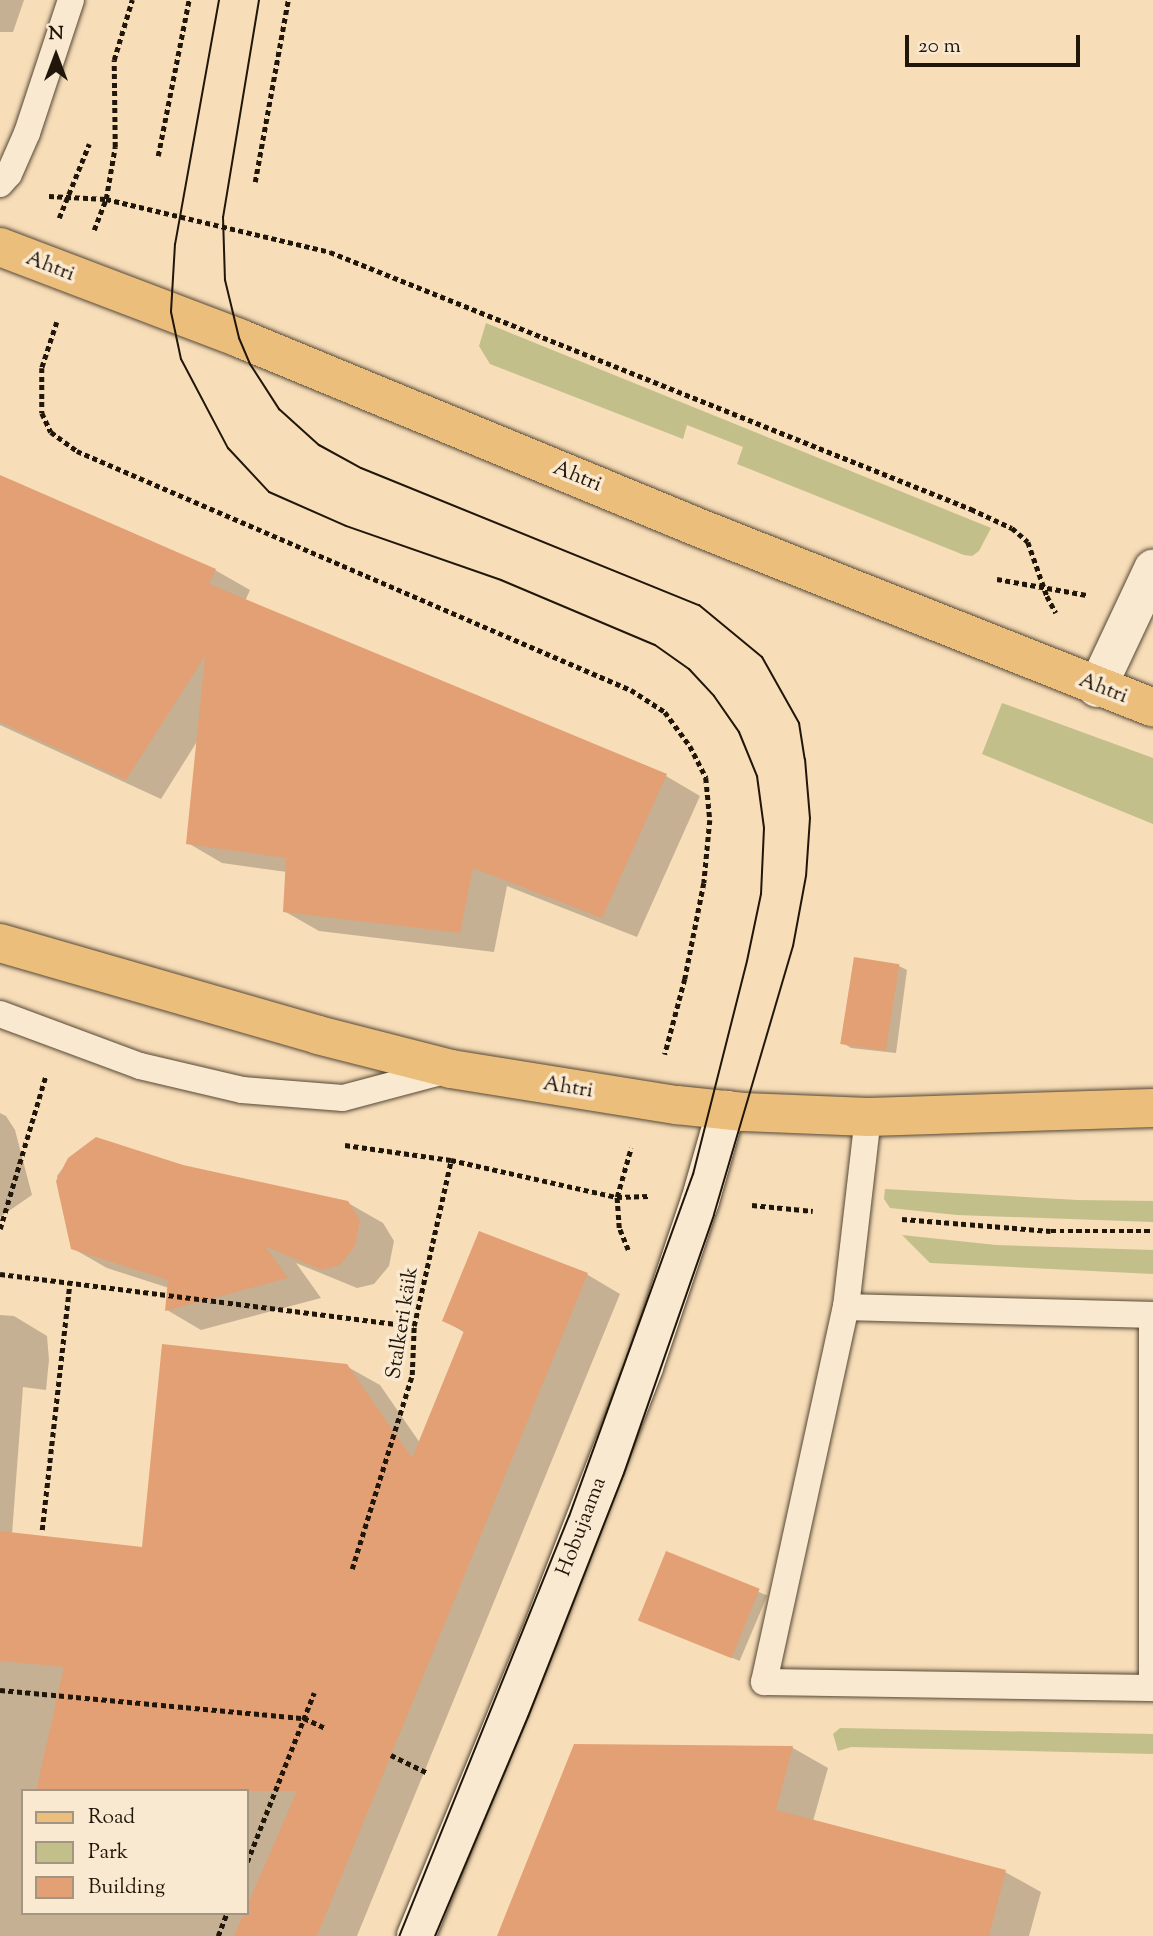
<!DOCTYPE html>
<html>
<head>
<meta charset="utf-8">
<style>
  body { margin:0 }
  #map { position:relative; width:1153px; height:1936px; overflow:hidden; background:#f7ddb8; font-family:"Sorts Mill Goudy",serif }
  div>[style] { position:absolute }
  .green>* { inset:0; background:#c2bf8b }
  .shadow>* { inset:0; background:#0003; transform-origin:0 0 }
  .building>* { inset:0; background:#e2a074; transform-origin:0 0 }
  .path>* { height:4.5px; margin-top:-2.25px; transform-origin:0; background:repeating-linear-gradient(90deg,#201609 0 5px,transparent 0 8.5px) }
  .roads { filter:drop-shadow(0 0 2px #564835) drop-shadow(0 0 2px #564835) }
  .lane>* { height:26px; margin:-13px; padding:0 13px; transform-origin:13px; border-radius:13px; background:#fae9d1 }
  .street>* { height:38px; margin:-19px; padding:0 19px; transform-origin:19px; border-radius:19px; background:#fae9d1 }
  .primary>* { height:38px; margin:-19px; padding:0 19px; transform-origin:19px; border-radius:19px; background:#ecbe7c }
  .tram>* { height:2px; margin:-1px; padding:0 1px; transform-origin:1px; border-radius:1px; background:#201609 }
  span { translate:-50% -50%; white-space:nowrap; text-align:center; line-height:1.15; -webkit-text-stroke:7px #fae9d1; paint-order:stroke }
  .street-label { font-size:21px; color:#201609 }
  .legend { position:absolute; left:21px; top:1789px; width:228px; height:126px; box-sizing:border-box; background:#fae9d1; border:2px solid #a39581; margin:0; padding:9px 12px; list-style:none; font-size:21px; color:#201609 }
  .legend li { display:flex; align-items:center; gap:14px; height:35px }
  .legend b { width:35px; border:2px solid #a39581 }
  .north { position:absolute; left:21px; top:21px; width:70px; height:70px; -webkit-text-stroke:5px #fae9d1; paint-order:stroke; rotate:0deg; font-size:19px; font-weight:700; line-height:28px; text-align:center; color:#201609 }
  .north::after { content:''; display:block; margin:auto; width:24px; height:32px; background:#201609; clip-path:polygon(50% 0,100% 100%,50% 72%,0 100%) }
  .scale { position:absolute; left:905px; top:35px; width:175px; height:32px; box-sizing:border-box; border:4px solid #201609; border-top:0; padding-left:9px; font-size:21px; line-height:24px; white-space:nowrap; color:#201609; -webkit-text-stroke:5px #fae9d1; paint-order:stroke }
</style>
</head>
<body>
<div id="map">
  <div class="green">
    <i style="clip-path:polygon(486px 323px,991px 528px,979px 551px,972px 556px,964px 555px,737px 464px,743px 447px,687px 425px,683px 439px,490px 364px,479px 346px)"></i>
    <i style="clip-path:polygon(1002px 703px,1153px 758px,1153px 824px,982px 754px)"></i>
    <i style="clip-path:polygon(885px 1189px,1078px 1200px,1153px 1201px,1153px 1222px,957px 1215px,890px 1208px,884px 1199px)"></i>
    <i style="clip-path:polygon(902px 1235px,996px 1245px,1153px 1250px,1153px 1274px,930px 1263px)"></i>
    <i style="clip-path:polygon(840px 1728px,1153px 1734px,1153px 1754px,851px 1747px,838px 1751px,833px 1734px)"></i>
  </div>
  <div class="shadow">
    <i style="clip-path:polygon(0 0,24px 0,13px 32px,0 32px)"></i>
    <i style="clip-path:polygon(0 477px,215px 570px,250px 590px,245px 601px,666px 776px,700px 796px,637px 937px,507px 886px,494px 952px,319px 931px,284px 911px,287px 872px,222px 863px,188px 843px,198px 740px,161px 799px,0 725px)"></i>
    <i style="clip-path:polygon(899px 966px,907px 970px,896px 1053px,851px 1048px,843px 1043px)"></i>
    <i style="clip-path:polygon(0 1113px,6px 1116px,15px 1130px,32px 1195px,0 1217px)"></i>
    <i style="clip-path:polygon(70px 1159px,182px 1167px,348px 1203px,383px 1223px,394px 1241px,389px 1266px,374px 1284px,357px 1288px,296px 1263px,321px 1298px,201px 1330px,167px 1310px,169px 1288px,107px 1268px,72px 1248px,57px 1176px)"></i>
    <i style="clip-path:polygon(evenodd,480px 1233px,588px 1275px,620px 1294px,357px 1936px,0 1936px,0 1315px,14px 1316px,47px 1336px,49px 1360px,46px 1390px,23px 1387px,12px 1534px,144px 1549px,346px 1366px,380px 1385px,420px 1443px,465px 1333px,444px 1320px,480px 1233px,23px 1791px,247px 1791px,247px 1913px,23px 1913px,23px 1791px)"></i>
    <i style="left:667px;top:1553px;width:109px;height:71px;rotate:23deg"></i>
    <i style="clip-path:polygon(575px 1746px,793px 1748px,828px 1768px,813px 1821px,1005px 1872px,1041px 1892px,1029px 1936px,499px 1936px)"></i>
  </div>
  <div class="building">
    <i style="clip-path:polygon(0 475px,216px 569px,209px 584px,667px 774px,602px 918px,473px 868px,460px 933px,283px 912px,286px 858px,186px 844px,205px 656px,126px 780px,0 722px)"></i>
    <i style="left:854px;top:957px;width:46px;height:88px;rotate:9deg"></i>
    <i style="clip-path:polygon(96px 1137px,183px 1165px,348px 1201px,360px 1220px,355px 1246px,340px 1265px,321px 1270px,265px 1246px,288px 1278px,165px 1311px,168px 1280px,71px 1249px,56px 1181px,68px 1158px)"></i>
    <i style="clip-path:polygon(479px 1231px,588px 1273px,317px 1936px,234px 1936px,244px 1913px,247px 1913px,247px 1906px,297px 1791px,36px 1791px,64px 1667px,0 1661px,0 1531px,142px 1547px,162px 1344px,347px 1364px,412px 1458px,464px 1331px,442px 1321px)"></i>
    <i style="left:666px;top:1551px;width:101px;height:75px;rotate:22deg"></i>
    <i style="clip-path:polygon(574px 1744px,793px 1746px,776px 1810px,1006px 1870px,989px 1936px,497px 1936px)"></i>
  </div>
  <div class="path">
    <i style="left:158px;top:156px;width:159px;rotate:-78.8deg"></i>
    <i style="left:255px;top:182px;width:185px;rotate:-79.7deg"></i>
    <i style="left:49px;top:196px;width:57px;rotate:3deg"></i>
    <i style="left:106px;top:199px;width:230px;rotate:13.3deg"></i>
    <i style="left:330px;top:252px;width:691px;rotate:21.85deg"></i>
    <i style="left:971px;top:509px;width:45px;rotate:24.9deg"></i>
    <i style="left:1012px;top:528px;width:21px;rotate:41deg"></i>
    <i style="left:1028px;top:542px;width:57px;rotate:70.6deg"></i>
    <i style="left:1047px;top:596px;width:19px;rotate:62deg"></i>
    <i style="left:59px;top:218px;width:80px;rotate:-67.9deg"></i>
    <i style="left:94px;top:230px;width:33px;rotate:-69deg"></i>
    <i style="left:106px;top:199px;width:53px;rotate:-80.2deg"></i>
    <i style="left:115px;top:147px;width:87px;rotate:-90.7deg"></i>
    <i style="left:114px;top:60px;width:63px;rotate:-73.3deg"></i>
    <i style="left:57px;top:322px;width:48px;rotate:108.1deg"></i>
    <i style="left:42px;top:368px;width:45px;rotate:90deg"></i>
    <i style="left:42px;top:413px;width:21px;rotate:65deg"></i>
    <i style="left:51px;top:432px;width:32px;rotate:36deg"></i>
    <i style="left:77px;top:451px;width:603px;rotate:23.34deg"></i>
    <i style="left:631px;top:690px;width:40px;rotate:32.9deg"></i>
    <i style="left:665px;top:712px;width:42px;rotate:53.7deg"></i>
    <i style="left:690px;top:746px;width:36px;rotate:63deg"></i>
    <i style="left:706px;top:778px;width:42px;rotate:84.6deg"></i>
    <i style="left:710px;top:820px;width:63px;rotate:95.4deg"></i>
    <i style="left:704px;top:883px;width:98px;rotate:101.2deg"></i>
    <i style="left:685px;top:979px;width:78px;rotate:104.9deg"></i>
    <i style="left:997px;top:579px;width:91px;rotate:10.1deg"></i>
    <i style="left:345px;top:1145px;width:107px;rotate:8.1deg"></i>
    <i style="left:451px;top:1160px;width:170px;rotate:12.6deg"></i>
    <i style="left:617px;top:1197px;width:32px;rotate:-2deg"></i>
    <i style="left:752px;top:1205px;width:61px;rotate:5.6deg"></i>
    <i style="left:902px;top:1219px;width:149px;rotate:4.6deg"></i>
    <i style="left:1051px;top:1231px;width:102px"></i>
    <i style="left:0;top:1229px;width:158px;rotate:-73.4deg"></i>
    <i style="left:628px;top:1250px;width:24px;rotate:-112deg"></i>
    <i style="left:619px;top:1228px;width:31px;rotate:-94deg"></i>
    <i style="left:617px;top:1197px;width:51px;rotate:-74.1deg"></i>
    <i style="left:0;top:1274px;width:417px;rotate:7.2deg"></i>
    <i style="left:42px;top:1530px;width:250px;rotate:-83.6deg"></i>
    <i style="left:352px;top:1569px;width:203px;rotate:-72.8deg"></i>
    <i style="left:412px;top:1375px;width:49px;rotate:-87.7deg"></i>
    <i style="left:414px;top:1326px;width:170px;rotate:-77.4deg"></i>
    <i style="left:0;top:1690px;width:305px;rotate:5.3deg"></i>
    <i style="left:304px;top:1718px;width:23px;rotate:25deg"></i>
    <i style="left:391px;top:1755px;width:41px;rotate:25.9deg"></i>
    <i style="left:247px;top:1862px;width:182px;rotate:-68.4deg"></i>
    <i style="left:218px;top:1936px;width:25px;rotate:-69deg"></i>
  </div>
  <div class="roads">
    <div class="lane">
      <i style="left:0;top:184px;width:13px;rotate:-48deg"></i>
      <i style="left:9px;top:174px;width:45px;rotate:-66.3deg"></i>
      <i style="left:27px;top:133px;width:140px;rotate:-71.7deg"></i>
      <i style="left:0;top:1014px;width:149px;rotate:20.4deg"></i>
      <i style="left:140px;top:1066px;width:105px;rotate:13.2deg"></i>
      <i style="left:242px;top:1090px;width:101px;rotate:4.5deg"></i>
      <i style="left:343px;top:1098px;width:109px;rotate:-14.9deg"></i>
      <i style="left:846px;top:1307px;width:306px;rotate:1.5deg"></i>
      <i style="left:1152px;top:1315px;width:373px;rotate:90deg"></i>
      <i style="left:1152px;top:1688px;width:388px;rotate:-179.1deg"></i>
      <i style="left:764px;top:1682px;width:384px;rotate:-77.7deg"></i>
      <i style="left:846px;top:1307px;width:191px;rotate:-83.4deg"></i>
    </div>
    <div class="street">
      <i style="left:1097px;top:688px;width:132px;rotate:-64.8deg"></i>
      <i style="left:416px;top:1936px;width:322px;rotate:-67.6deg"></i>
      <i style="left:539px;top:1638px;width:291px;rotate:-68.8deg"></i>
      <i style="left:644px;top:1367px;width:175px;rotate:-71.4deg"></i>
      <i style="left:700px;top:1201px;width:95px;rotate:-74.1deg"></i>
    </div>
    <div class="primary">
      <i style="left:0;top:247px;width:256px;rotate:20.8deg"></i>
      <i style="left:239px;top:338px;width:501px;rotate:22.42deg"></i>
      <i style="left:702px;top:529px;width:485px;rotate:21.6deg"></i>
      <i style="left:0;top:943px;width:331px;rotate:16.1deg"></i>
      <i style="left:318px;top:1035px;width:137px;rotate:14.3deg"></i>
      <i style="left:451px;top:1069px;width:229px;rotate:9.1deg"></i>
      <i style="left:677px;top:1105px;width:67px;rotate:6deg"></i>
      <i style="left:744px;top:1112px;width:124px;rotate:2.3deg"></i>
      <i style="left:868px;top:1117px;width:285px;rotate:-1.8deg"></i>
    </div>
  </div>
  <div class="tram">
    <i style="left:219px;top:0;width:248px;rotate:100.2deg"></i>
    <i style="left:175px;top:244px;width:68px;rotate:93.4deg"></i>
    <i style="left:171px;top:312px;width:48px;rotate:78deg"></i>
    <i style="left:181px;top:359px;width:101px;rotate:62.2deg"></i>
    <i style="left:228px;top:448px;width:60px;rotate:47deg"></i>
    <i style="left:269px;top:492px;width:84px;rotate:23.8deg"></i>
    <i style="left:346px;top:526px;width:164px;rotate:19.2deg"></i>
    <i style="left:501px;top:580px;width:167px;rotate:22.9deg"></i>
    <i style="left:655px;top:645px;width:42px;rotate:35.2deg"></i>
    <i style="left:689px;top:669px;width:37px;rotate:47deg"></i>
    <i style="left:714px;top:696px;width:44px;rotate:55.2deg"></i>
    <i style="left:739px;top:732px;width:48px;rotate:67.8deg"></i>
    <i style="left:757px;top:776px;width:52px;rotate:82.3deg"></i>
    <i style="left:764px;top:828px;width:66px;rotate:92.6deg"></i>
    <i style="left:761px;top:894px;width:68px;rotate:101.8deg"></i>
    <i style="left:747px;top:961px;width:220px;rotate:104.2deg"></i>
    <i style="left:693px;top:1174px;width:364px;rotate:109.9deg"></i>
    <i style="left:569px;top:1516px;width:453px;rotate:112deg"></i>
    <i style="left:259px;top:0;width:220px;rotate:99.4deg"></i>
    <i style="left:223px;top:217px;width:63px;rotate:88.2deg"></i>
    <i style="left:225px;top:280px;width:60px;rotate:76.4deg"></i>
    <i style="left:239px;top:338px;width:28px;rotate:67deg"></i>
    <i style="left:250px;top:364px;width:54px;rotate:57.2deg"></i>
    <i style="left:279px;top:409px;width:54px;rotate:42deg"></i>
    <i style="left:319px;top:445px;width:48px;rotate:28.7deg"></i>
    <i style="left:361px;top:468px;width:365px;rotate:22.1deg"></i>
    <i style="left:699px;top:605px;width:82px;rotate:39.5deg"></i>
    <i style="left:762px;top:657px;width:76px;rotate:60.7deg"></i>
    <i style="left:799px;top:723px;width:36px;rotate:81deg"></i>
    <i style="left:805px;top:759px;width:59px;rotate:85.2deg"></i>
    <i style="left:810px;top:818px;width:58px;rotate:93.9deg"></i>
    <i style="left:806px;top:876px;width:71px;rotate:100.5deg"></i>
    <i style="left:793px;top:946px;width:280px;rotate:106.4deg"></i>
    <i style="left:714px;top:1215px;width:276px;rotate:109.2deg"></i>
    <i style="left:623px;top:1476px;width:259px;rotate:111.5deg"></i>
    <i style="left:528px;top:1717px;width:238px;rotate:113deg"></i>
  </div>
  <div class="street-label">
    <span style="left:50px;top:267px;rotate:21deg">Ahtri</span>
    <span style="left:577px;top:477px;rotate:22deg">Ahtri</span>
    <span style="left:1103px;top:689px;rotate:21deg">Ahtri</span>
    <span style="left:568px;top:1088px;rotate:9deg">Ahtri</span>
    <span style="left:403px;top:1323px;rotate:-81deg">Stalkeri käik</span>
    <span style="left:582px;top:1527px;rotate:-69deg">Hobujaama</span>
  </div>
  <ul class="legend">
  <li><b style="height:9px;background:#ecbe7c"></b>Road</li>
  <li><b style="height:19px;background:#c2bf8b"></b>Park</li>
  <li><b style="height:19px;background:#e2a074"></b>Building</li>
  </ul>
  <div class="north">N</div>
  <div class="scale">20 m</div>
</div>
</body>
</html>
